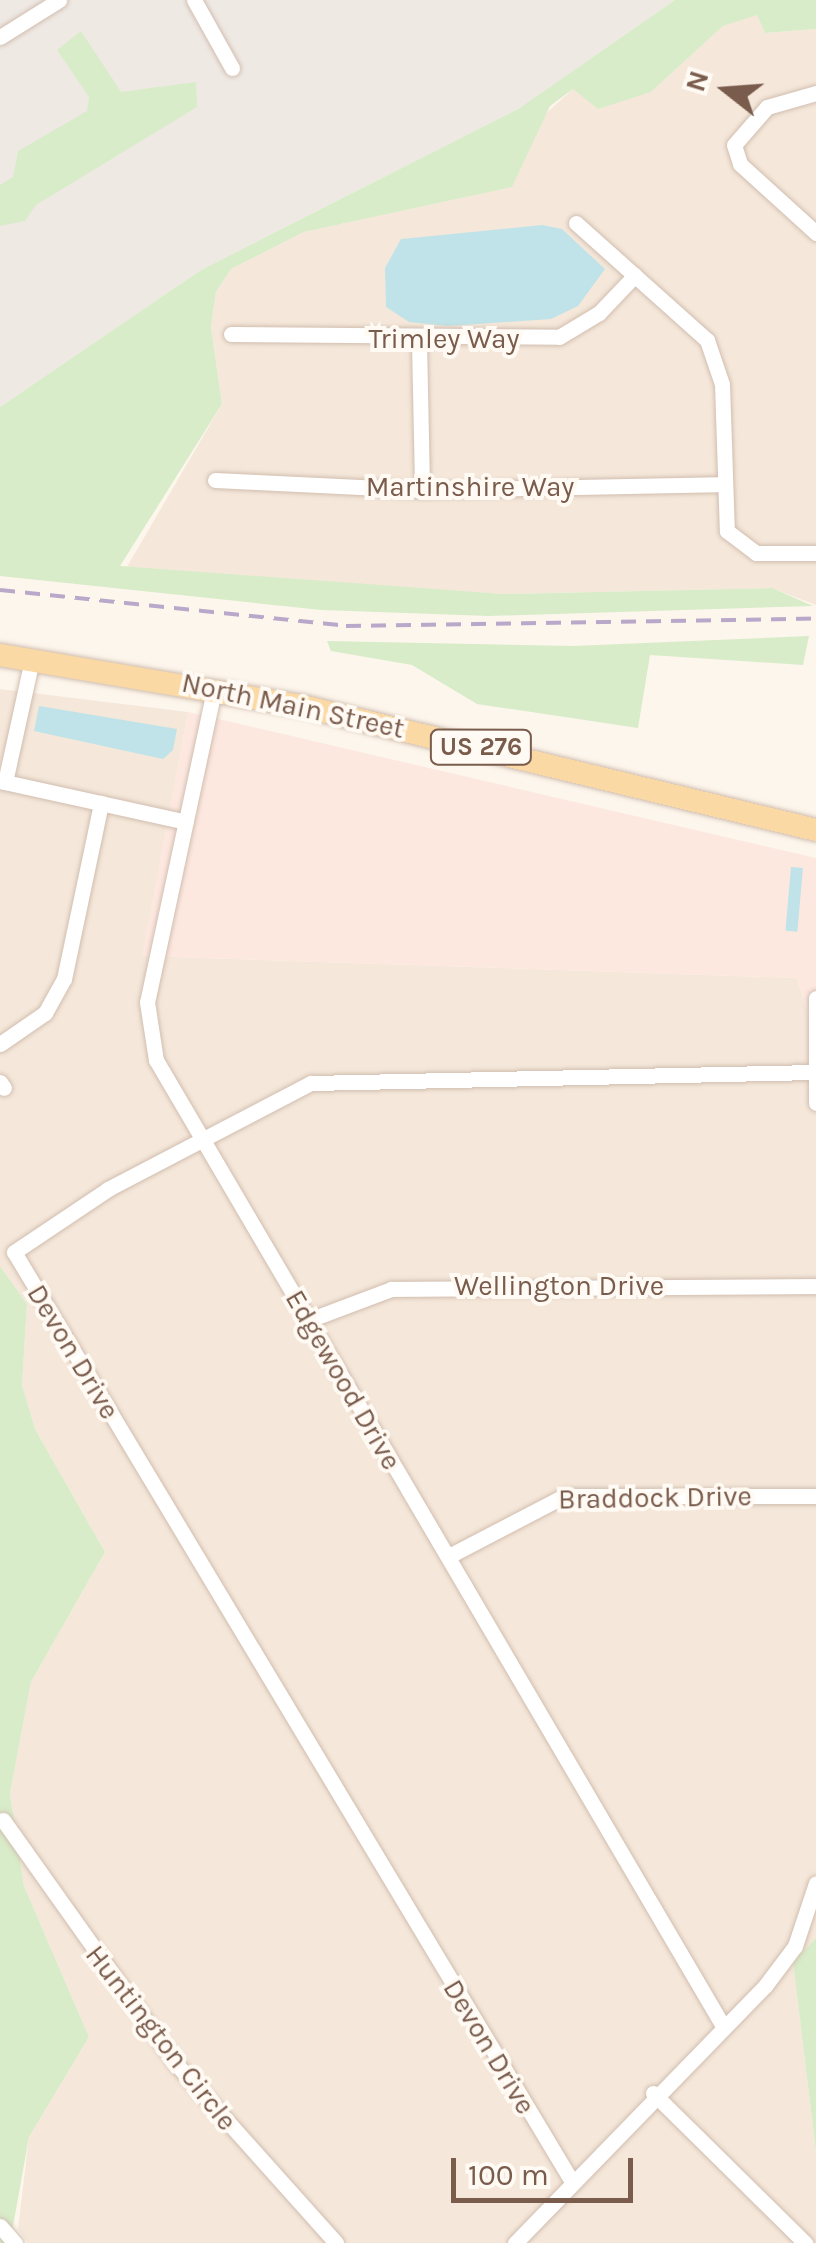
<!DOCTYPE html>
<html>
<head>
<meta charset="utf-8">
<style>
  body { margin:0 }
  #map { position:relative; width:816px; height:2243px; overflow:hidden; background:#fdf6ec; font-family:Karla,sans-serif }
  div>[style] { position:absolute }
  .residential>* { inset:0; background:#f5e8da }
  .commercial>* { inset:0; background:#fde8e0 }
  .industrial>* { inset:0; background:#efe9e4 }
  .green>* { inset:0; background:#d8ecc9 }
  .water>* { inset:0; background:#bfe3e8; transform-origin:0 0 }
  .roads { filter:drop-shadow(0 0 2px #d1beb0) drop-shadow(0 0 2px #d1beb0) }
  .street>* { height:15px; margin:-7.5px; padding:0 7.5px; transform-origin:7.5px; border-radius:7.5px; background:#fff }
  .primary>* { height:22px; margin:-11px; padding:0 11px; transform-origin:11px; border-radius:11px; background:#fbd9a5 }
  .rail>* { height:4px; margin-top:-2px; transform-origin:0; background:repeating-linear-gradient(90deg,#b9a8c9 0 15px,transparent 0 25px) }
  span { translate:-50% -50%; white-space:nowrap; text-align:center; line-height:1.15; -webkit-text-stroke:8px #fffaf3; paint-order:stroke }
  .shield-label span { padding:2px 8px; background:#fffaf3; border:2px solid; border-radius:8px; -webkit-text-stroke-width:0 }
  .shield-label { font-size:25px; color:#7a5c4d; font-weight:700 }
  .street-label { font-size:28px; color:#7a5c4d }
  .north { position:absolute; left:676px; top:40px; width:100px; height:100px; -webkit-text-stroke:8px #fffaf3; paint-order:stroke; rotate:287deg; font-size:28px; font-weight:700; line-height:40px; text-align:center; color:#7a5c4d }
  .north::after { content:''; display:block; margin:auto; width:35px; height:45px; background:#7a5c4d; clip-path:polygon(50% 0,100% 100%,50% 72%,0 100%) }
  .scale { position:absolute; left:451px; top:2158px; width:182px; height:45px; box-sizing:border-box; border:5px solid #7a5c4d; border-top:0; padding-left:12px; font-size:30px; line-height:35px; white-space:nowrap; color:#7a5c4d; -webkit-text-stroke:8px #fffaf3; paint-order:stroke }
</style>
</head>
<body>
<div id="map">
  <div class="residential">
    <i style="clip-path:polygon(757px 14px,765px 33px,816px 29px,816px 605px,771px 588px,504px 594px,124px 572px,222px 404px,211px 327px,216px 292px,231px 269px,304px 232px,511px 187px,542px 117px,573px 89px,651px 92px,723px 26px)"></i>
    <i style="clip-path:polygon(0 689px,188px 712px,143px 956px,797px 978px,816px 1038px,816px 1938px,793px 1962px,816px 2152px,816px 2243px,28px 2243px,18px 2229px,29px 2137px,89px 2037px,24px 1886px,10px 1794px,31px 1682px,105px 1552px,35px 1429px,22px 1385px,27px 1304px,0 1266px)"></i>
  </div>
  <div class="commercial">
    <i style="clip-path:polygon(188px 712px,816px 858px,816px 1038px,797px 978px,142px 956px)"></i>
  </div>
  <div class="industrial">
    <i style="clip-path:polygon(0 0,675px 0,518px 109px,201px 270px,0 407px)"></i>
  </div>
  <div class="green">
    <i style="clip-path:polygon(675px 0,816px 0,816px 29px,765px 33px,757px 15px,723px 26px,651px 92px,598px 109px,573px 89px,550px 106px,512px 187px,304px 232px,231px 269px,216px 292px,211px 327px,222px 404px,120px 566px,504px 594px,772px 588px,813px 606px,489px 616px,321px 610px,0 576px,0 407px,201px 270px,518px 109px)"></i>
    <i style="clip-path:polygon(81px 31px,121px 92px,196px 82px,197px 107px,36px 205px,25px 221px,0 226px,0 185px,13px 177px,18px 151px,87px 111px,89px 97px,57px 50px)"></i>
    <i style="clip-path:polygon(809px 636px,803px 665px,650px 655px,638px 728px,477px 704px,412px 665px,331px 651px,327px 641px,573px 646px)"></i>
    <i style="clip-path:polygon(0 1266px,27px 1304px,22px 1385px,35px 1429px,105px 1552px,31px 1682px,10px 1794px,24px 1886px,89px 2037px,29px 2137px,10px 2243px,0 2243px)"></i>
    <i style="clip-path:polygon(816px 1938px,816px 2152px,793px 1962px)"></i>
  </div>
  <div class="water">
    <i style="clip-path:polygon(542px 225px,562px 229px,605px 269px,578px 306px,551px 319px,448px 326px,409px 322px,386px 307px,385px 268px,401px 239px)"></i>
    <i style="clip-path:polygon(39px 706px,177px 729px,173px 750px,163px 759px,34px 731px)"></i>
    <i style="left:791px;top:867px;width:12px;height:64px;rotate:5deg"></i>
  </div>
  <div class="roads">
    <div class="street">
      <i style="left:194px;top:0;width:78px;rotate:60.8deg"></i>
      <i style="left:0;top:37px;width:70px;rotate:-32.1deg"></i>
      <i style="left:816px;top:93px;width:51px;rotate:164.1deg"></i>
      <i style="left:767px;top:107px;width:50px;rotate:131deg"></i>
      <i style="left:734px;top:145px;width:20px;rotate:72deg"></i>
      <i style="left:740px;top:164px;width:103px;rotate:42.2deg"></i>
      <i style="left:576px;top:223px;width:176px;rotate:41.8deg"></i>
      <i style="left:707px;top:340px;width:46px;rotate:71.2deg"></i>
      <i style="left:722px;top:384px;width:147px;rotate:88.1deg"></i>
      <i style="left:727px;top:531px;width:36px;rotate:37deg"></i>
      <i style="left:756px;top:553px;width:60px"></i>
      <i style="left:231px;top:334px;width:328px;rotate:0.5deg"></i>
      <i style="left:559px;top:337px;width:47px;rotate:-31deg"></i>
      <i style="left:599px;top:313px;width:52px;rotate:-46.5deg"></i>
      <i style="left:419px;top:342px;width:148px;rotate:88.8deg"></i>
      <i style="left:215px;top:480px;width:207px;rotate:2.8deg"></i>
      <i style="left:422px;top:490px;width:303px;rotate:-1.1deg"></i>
      <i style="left:214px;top:690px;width:319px;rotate:102.1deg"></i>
      <i style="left:147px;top:1002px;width:59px;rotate:81.2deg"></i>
      <i style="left:156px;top:1060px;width:1120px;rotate:59.59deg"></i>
      <i style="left:0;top:781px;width:190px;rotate:12.4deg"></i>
      <i style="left:5px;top:782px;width:126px;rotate:-77.6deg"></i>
      <i style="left:816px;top:998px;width:105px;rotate:90deg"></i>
      <i style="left:0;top:1044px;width:55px;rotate:-34.6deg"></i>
      <i style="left:45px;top:1013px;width:39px;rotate:-61deg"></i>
      <i style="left:64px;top:979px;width:180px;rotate:-78.1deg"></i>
      <i style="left:0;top:1082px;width:7px;rotate:56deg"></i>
      <i style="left:309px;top:1320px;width:88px;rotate:-20.7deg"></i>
      <i style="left:391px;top:1289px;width:425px;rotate:-0.4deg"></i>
      <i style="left:449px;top:1556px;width:130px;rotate:-27.6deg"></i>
      <i style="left:564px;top:1496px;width:252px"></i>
      <i style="left:3px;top:1820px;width:302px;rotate:54.6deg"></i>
      <i style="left:178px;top:2066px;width:237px;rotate:48.2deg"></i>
      <i style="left:653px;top:2093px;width:214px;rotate:44.6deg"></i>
      <i style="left:571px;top:2180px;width:1082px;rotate:-120.97deg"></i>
      <i style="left:14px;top:1252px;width:113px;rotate:-33.8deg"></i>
      <i style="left:108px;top:1189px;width:229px;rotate:-27.6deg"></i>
      <i style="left:311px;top:1083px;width:504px;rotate:-1.25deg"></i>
      <i style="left:0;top:2226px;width:23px;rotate:49deg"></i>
      <i style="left:515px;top:2243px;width:359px;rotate:-45.8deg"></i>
      <i style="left:765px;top:1986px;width:50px;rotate:-53.1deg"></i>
      <i style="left:795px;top:1946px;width:66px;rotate:-71.6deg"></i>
    </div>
    <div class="primary">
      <i style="left:0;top:655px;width:306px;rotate:9.6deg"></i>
      <i style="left:302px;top:706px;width:529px;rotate:13.56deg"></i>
    </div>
  </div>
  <div class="rail">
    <i style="left:0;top:590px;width:348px;rotate:5.9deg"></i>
    <i style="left:346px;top:626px;width:470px;rotate:-0.9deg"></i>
  </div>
  <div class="shield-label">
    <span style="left:481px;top:747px">US 276</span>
  </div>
  <div class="street-label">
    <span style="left:444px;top:339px">Trimley Way</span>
    <span style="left:470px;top:487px">Martinshire Way</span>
    <span style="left:293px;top:706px;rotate:12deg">North Main Street</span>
    <span style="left:559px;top:1286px">Wellington Drive</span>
    <span style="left:73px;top:1352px;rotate:59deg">Devon Drive</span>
    <span style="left:343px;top:1380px;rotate:60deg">Edgewood Drive</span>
    <span style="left:655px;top:1498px;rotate:-1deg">Braddock Drive</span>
    <span style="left:161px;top:2038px;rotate:52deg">Huntington Circle</span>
    <span style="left:489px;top:2047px;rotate:59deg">Devon Drive</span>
  </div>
  <div class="north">N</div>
  <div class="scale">100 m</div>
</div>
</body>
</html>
